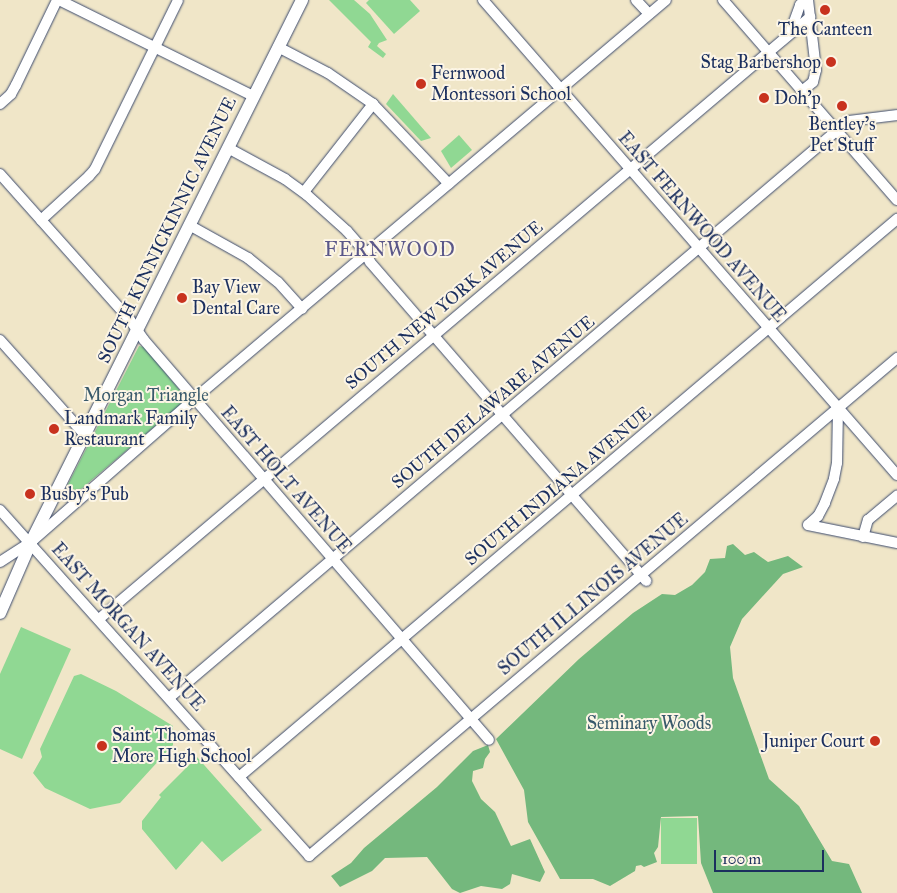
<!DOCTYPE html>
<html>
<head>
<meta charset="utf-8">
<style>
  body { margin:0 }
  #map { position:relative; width:897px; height:893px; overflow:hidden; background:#f0e6c8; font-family:"IM FELL Great Primer",serif }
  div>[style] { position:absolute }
  .green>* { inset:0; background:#90d893; transform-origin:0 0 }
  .forest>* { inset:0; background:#74b87d }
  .roads { filter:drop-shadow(0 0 1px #3b4a6e) drop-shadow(0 0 1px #3b4a6e) }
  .minor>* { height:10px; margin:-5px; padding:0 5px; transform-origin:5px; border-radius:5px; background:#fff }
  .major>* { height:12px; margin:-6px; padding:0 6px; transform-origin:6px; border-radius:6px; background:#fff }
  .dots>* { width:14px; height:14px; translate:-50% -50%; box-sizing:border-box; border:2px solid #fcf5e5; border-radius:50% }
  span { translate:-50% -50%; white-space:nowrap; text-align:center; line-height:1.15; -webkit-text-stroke:4px #fcf5e5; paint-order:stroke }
  .poi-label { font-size:18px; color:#1b2f5e }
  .right { translate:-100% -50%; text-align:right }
  .left { translate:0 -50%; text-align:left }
  .street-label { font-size:18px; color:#1b2f5e }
  .park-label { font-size:18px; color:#38596b }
  .quarter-label { font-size:20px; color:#5a5789; letter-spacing:1px }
  .scale { position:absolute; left:714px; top:850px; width:110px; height:22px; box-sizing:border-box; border:2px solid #1b2f5e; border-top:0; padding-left:6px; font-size:15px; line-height:18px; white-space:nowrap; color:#1b2f5e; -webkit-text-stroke:4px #fcf5e5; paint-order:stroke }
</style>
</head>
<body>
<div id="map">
  <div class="green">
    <i style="clip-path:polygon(329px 0,354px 0,370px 14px,387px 40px,379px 43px,377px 46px,386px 54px,383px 58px,368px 47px,371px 42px)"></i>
    <i style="clip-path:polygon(369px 0,410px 0,420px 11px,394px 34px,366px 3px)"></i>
    <i style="clip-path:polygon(393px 94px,431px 138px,421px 141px,386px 104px)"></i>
    <i style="clip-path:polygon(459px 135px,472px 150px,451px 168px,441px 151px)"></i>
    <i style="clip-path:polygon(139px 346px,144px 347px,187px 399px,80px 490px,72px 492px,67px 490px,67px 486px)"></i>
    <i style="clip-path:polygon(21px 627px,71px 649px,22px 759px,0 749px,0 674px)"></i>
    <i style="clip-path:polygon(81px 674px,116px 691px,173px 726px,173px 745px,120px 803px,90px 809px,45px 788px,33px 773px,42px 757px,40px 749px,74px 676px)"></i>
    <i style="clip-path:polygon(197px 757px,262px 830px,222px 862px,202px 841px,176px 870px,142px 829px,142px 821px,161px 797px,159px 795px)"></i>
    <i style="left:661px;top:818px;width:36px;height:46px"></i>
  </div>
  <div class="forest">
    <i style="clip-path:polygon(733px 544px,745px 555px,754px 552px,768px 562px,788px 556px,803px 567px,783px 574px,742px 619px,730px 647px,733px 678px,769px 779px,799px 806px,832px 861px,849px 864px,862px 893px,713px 893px,701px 863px,698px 816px,661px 817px,658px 847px,654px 853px,657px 862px,644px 867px,641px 865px,636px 866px,635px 871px,610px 886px,593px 879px,560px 879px,528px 822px,524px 790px,496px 739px,579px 659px,633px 613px,662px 594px,675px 595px,692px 585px,705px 572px,710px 559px,725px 558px,727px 546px)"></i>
    <i style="clip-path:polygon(488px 745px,490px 752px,485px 759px,483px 768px,473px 771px,472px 781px,481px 799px,495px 812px,511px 846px,530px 839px,545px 872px,540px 882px,512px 874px,510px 884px,502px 889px,481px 886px,460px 893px,452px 889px,427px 857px,385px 858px,372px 871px,340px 887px,331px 876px,351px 863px,364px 848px,437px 787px,473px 751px)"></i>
  </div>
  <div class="roads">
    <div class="minor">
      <i style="left:59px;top:0;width:216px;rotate:26.3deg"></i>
      <i style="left:483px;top:0;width:630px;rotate:48.93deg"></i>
      <i style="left:636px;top:0;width:19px;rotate:47deg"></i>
      <i style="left:723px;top:0;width:265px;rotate:49deg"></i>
      <i style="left:791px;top:30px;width:27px;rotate:-70deg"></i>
      <i style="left:800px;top:5px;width:7px;rotate:-45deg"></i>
      <i style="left:278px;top:47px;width:56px;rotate:27.5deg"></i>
      <i style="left:328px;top:73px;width:55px;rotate:34.6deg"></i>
      <i style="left:373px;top:104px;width:110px;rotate:46.5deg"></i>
      <i style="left:802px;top:91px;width:14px;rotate:-39deg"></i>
      <i style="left:813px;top:82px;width:12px;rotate:-76deg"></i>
      <i style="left:816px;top:70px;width:70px;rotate:-96.5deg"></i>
      <i style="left:0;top:104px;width:15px;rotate:-42deg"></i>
      <i style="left:11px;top:94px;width:10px;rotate:-61deg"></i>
      <i style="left:16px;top:85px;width:94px;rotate:-64.2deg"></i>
      <i style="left:228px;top:148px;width:65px;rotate:28.5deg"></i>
      <i style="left:285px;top:179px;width:27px;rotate:36deg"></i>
      <i style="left:307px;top:195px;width:54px;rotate:42deg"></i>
      <i style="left:347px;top:231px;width:23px;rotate:49deg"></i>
      <i style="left:362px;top:248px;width:16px;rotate:60deg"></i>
      <i style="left:370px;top:262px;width:422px;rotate:49.1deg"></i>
      <i style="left:0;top:174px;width:195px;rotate:48.3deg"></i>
      <i style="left:130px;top:320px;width:24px;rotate:55deg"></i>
      <i style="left:144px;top:340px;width:528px;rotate:49.22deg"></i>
      <i style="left:304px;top:192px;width:112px;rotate:-51.9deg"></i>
      <i style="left:41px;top:220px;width:65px;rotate:-42.5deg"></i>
      <i style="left:89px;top:176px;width:9px;rotate:-49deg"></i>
      <i style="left:95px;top:169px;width:188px;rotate:-63.8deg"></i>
      <i style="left:189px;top:225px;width:68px;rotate:29.2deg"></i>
      <i style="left:248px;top:258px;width:38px;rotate:39deg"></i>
      <i style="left:278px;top:282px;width:36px;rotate:48deg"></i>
      <i style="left:0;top:340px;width:127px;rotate:48.2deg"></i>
      <i style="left:838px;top:408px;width:55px;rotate:91deg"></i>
      <i style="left:837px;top:463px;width:16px;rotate:101deg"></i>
      <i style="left:834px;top:479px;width:26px;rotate:111deg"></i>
      <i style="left:825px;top:503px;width:15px;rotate:118deg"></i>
      <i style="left:818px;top:516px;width:13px;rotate:138deg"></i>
      <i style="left:808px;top:525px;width:91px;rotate:11.4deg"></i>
      <i style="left:57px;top:491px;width:15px;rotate:23deg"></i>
      <i style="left:71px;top:497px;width:11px;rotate:-5deg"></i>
      <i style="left:0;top:510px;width:464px;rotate:48.2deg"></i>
      <i style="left:309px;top:856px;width:771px;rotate:-40.26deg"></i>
      <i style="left:863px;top:537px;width:18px;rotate:-74deg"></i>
      <i style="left:868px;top:520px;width:38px;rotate:-40deg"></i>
      <i style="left:0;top:562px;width:37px;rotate:-33deg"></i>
      <i style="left:31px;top:542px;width:225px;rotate:-41.2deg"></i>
      <i style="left:200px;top:394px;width:610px;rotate:-40.21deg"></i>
      <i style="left:99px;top:619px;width:932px;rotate:-40.25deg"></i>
      <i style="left:169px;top:698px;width:891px;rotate:-40.36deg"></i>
      <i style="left:848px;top:121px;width:49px;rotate:-7deg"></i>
      <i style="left:239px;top:777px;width:863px;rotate:-40.3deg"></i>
    </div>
    <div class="major">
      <i style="left:0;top:613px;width:77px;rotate:-66.4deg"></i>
      <i style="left:31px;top:542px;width:606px;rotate:-63.43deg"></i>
    </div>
  </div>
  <div class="dots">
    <i style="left:825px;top:10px;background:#c8321e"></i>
    <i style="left:831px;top:62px;background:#c8321e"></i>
    <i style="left:421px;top:84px;background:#c8321e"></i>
    <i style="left:764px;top:98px;background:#c8321e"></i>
    <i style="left:842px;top:106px;background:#c8321e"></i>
    <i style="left:182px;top:298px;background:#c8321e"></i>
    <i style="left:54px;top:429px;background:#c8321e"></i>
    <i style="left:30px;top:494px;background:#c8321e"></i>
    <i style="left:875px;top:741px;background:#c8321e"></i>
    <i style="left:102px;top:746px;background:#c8321e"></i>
  </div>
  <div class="poi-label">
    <span style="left:825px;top:29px">The Canteen</span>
    <span class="right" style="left:821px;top:62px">Stag Barbershop</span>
    <span class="left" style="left:431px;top:84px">Fernwood<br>Montessori School</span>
    <span class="left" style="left:774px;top:98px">Doh'p</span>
    <span style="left:842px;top:135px">Bentley's<br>Pet Stuff</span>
    <span class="left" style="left:192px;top:298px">Bay View<br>Dental Care</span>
    <span class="left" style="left:64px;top:429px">Landmark Family<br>Restaurant</span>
    <span class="left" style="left:40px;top:494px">Busby's Pub</span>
    <span class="left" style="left:112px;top:746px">Saint Thomas<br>More High School</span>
    <span class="right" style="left:865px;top:741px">Juniper Court</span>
  </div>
  <div class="street-label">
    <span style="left:702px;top:227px;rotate:49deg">EAST FERNWOOD AVENUE</span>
    <span style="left:167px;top:230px;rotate:-64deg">SOUTH KINNICKINNIC AVENUE</span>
    <span style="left:444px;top:305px;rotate:-40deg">SOUTH NEW YORK AVENUE</span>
    <span style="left:493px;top:402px;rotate:-40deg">SOUTH DELAWARE AVENUE</span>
    <span style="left:286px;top:480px;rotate:49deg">EAST HOLT AVENUE</span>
    <span style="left:558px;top:486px;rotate:-40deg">SOUTH INDIANA AVENUE</span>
    <span style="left:593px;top:594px;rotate:-40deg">SOUTH ILLINOIS AVENUE</span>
    <span style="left:128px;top:627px;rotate:48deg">EAST MORGAN AVENUE</span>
  </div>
  <div class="park-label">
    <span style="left:146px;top:395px">Morgan Triangle</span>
    <span style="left:649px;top:723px">Seminary Woods</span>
  </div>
  <div class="quarter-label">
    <span style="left:390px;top:249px">FERNWOOD</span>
  </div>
  <div class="scale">100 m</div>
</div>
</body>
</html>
